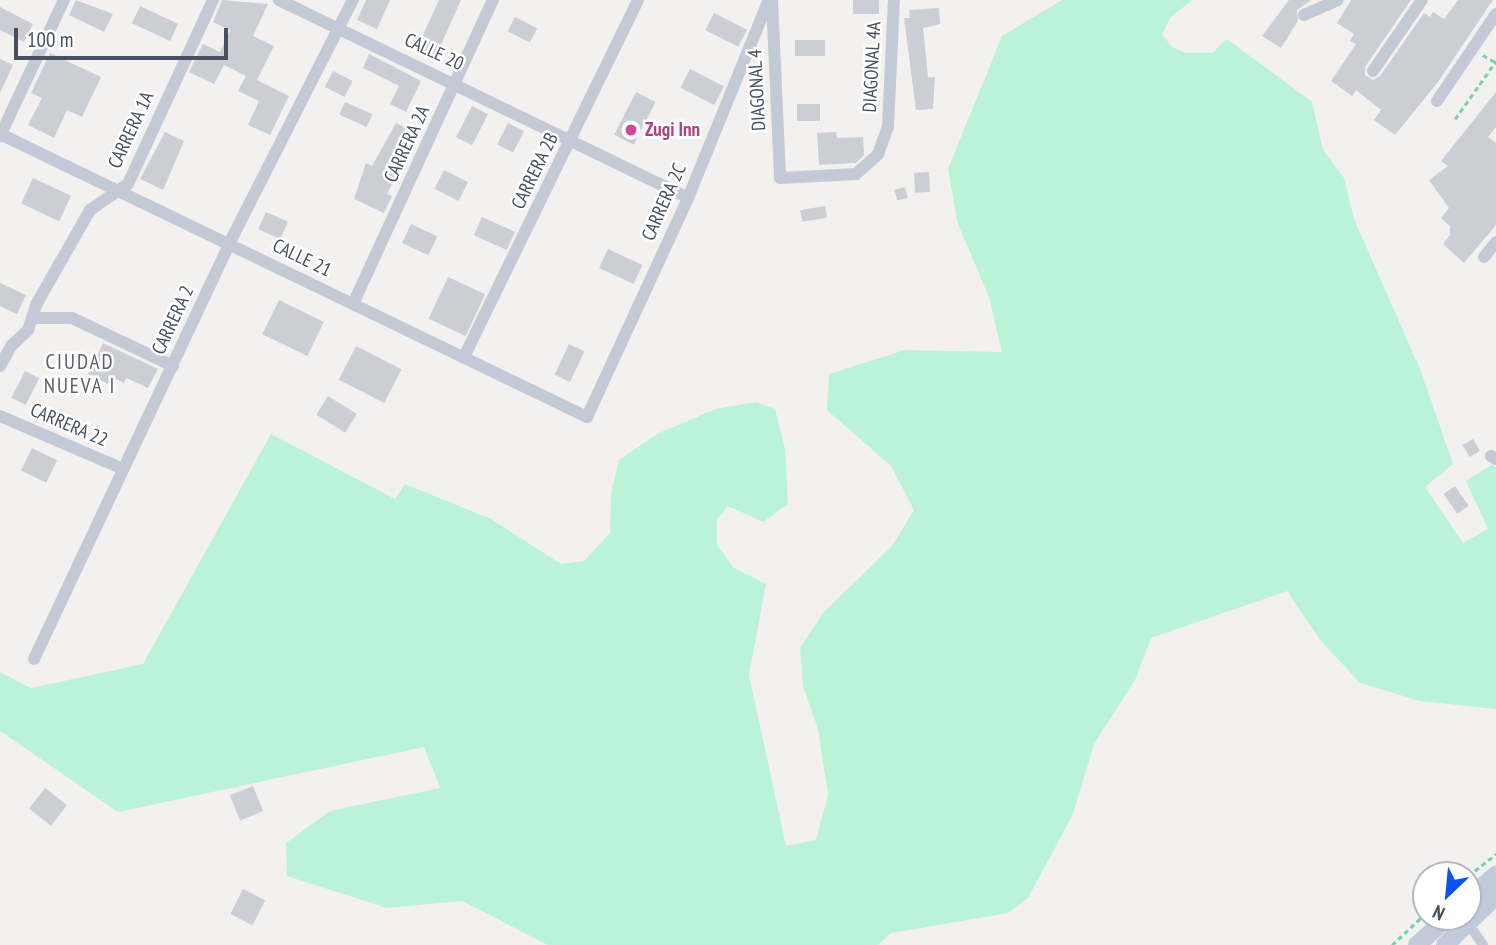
<!DOCTYPE html>
<html>
<head>
<meta charset="utf-8">
<style>
  body { margin:0 }
  #map { position:relative; width:1496px; height:945px; overflow:hidden; background:#f3f0f0; font-family:"PT Sans Narrow",sans-serif }
  div>[style] { position:absolute }
  .green>* { inset:0; background:#bbf3d8 }
  .building>* { inset:0; background:#ccced6; transform-origin:0 0 }
  .path>* { height:2.5px; margin-top:-1.25px; transform-origin:0; background:repeating-linear-gradient(90deg,#70d4af 0 5px,transparent 0 8.5px) }
  .pedestrian>* { height:10px; margin:-5px; padding:0 5px; transform-origin:5px; border-radius:5px; background:#c3cad6 }
  .minor>* { height:12px; margin:-6px; padding:0 6px; transform-origin:6px; border-radius:6px; background:#c3cad6 }
  .secondary>* { height:18px; margin:-9px; padding:0 9px; transform-origin:9px; border-radius:9px; background:#c1cada }
  .dots>* { width:19px; height:19px; translate:-50% -50%; box-sizing:border-box; border:4px solid #fff; border-radius:50% }
  span { translate:-50% -50%; white-space:nowrap; text-align:center; line-height:1.15; -webkit-text-stroke:5px #fff; paint-order:stroke }
  .street-label { font-size:19px; color:#46505f }
  .hotel-label { font-size:19px; color:#b23c85; font-weight:700 }
  .left { translate:0 -50%; text-align:left }
  .neighbourhood-label { font-size:21px; color:#5c5f66; letter-spacing:2px }
  .north { position:absolute; left:1412px; top:861px; width:70px; height:70px; box-sizing:border-box; background:#fff; border:2px solid #b5b9bf; border-radius:50%; rotate:206deg; font-size:19px; font-weight:700; line-height:28px; text-align:center; color:#46505f }
  .north::after { content:''; display:block; margin:auto; width:24px; height:32px; background:#0a53f3; clip-path:polygon(50% 0,100% 100%,50% 72%,0 100%) }
  .scale { position:absolute; left:14px; top:28px; width:214px; height:32px; box-sizing:border-box; border:4px solid #46505f; border-top:0; padding-left:9px; font-size:21px; line-height:24px; white-space:nowrap; color:#46505f; -webkit-text-stroke:5px #fff; paint-order:stroke }
</style>
</head>
<body>
<div id="map">
  <div class="green">
    <i style="clip-path:polygon(1062px 0,1192px 0,1170px 18px,1162px 34px,1172px 47px,1186px 53px,1212px 53px,1227px 39px,1312px 102px,1323px 150px,1344px 178px,1354px 219px,1420px 369px,1453px 464px,1425px 487px,1463px 543px,1488px 529px,1466px 481px,1493px 464px,1496px 468px,1496px 709px,1420px 701px,1360px 683px,1321px 641px,1287px 591px,1151px 638px,1135px 680px,1094px 744px,1073px 814px,1028px 898px,1008px 913px,891px 933px,878px 945px,548px 945px,462px 901px,387px 908px,287px 876px,286px 843px,330px 811px,440px 788px,424px 747px,118px 812px,0 731px,0 672px,31px 688px,143px 664px,271px 434px,395px 499px,405px 484px,491px 519px,561px 564px,584px 561px,610px 533px,611px 494px,619px 460px,659px 433px,716px 409px,756px 402px,775px 409px,785px 449px,788px 504px,763px 522px,728px 506px,717px 519px,717px 545px,734px 568px,766px 584px,749px 675px,786px 846px,816px 840px,828px 795px,818px 729px,803px 686px,800px 648px,823px 613px,892px 546px,914px 510px,891px 466px,827px 410px,829px 374px,905px 350px,1002px 352px,989px 297px,958px 224px,948px 169px,1002px 36px)"></i>
  </div>
  <div class="building">
    <i style="clip-path:polygon(76px 0,113px 14px,104px 32px,69px 15px)"></i>
    <i style="clip-path:polygon(222px 0,268px 4px,253px 36px,274px 46px,257px 80px,289px 96px,270px 135px,248px 125px,259px 101px,238px 91px,246px 76px,224px 65px,214px 84px,189px 72px,203px 44px,220px 52px,230px 30px,213px 22px)"></i>
    <i style="clip-path:polygon(366px 0,390px 0,377px 29px,357px 20px)"></i>
    <i style="clip-path:polygon(439px 0,461px 0,435px 58px,416px 50px)"></i>
    <i style="left:853px;top:0;width:26px;height:14px"></i>
    <i style="clip-path:polygon(1289px 0,1311px 0,1297px 10px,1298px 21px,1281px 48px,1262px 36px)"></i>
    <i style="clip-path:polygon(1351px 0,1411px 0,1365px 67px,1365px 75px,1373px 80px,1380px 76px,1424px 13px,1430px 17px,1433px 12px,1444px 19px,1458px 0,1493px 0,1438px 82px,1395px 135px,1374px 120px,1381px 110px,1356px 90px,1352px 96px,1331px 81px,1356px 44px,1350px 41px,1354px 34px,1337px 23px)"></i>
    <i style="left:140px;top:6px;width:42px;height:19px;rotate:25deg"></i>
    <i style="clip-path:polygon(0 7px,33px 24px,24px 42px,0 30px)"></i>
    <i style="clip-path:polygon(939px 8px,940px 24px,923px 28px,928px 77px,935px 77px,933px 109px,916px 110px,904px 18px,910px 18px,909px 10px)"></i>
    <i style="left:714px;top:13px;width:37px;height:19px;rotate:27deg"></i>
    <i style="left:515px;top:17px;width:25px;height:16px;rotate:27deg"></i>
    <i style="left:825px;top:40px;width:16px;height:30px;rotate:90deg"></i>
    <i style="clip-path:polygon(50px 53px,101px 77px,82px 117px,67px 110px,54px 138px,28px 125px,42px 98px,31px 93px)"></i>
    <i style="clip-path:polygon(369px 54px,421px 81px,406px 112px,390px 104px,399px 86px,363px 68px)"></i>
    <i style="clip-path:polygon(0 59px,13px 65px,0 93px)"></i>
    <i style="left:690px;top:69px;width:38px;height:21px;rotate:27deg"></i>
    <i style="left:333px;top:71px;width:22px;height:18px;rotate:27deg"></i>
    <i style="left:636px;top:92px;width:22px;height:48px;rotate:27deg"></i>
    <i style="clip-path:polygon(1496px 92px,1496px 127px,1488px 137px,1496px 143px,1496px 225px,1464px 263px,1443px 244px,1450px 235px,1450px 226px,1441px 218px,1449px 208px,1429px 180px,1448px 166px,1441px 161px)"></i>
    <i style="left:345px;top:102px;width:30px;height:14px;rotate:24deg"></i>
    <i style="left:797px;top:104px;width:23px;height:17px"></i>
    <i style="left:472px;top:106px;width:18px;height:35px;rotate:27deg"></i>
    <i style="clip-path:polygon(396px 123px,418px 134px,387px 194px,392px 196px,384px 213px,354px 199px,366px 163px,372px 166px)"></i>
    <i style="left:508px;top:123px;width:18px;height:24px;rotate:27deg"></i>
    <i style="clip-path:polygon(165px 132px,184px 141px,163px 190px,140px 179px)"></i>
    <i style="clip-path:polygon(836px 132px,837px 138px,863px 137px,864px 155px,856px 163px,819px 165px,817px 133px)"></i>
    <i style="left:444px;top:170px;width:27px;height:21px;rotate:27deg"></i>
    <i style="left:929px;top:172px;width:20px;height:15px;rotate:87deg"></i>
    <i style="left:33px;top:178px;width:42px;height:28px;rotate:25deg"></i>
    <i style="left:905px;top:187px;width:11px;height:11px;rotate:75deg"></i>
    <i style="left:825px;top:206px;width:12px;height:25px;rotate:81deg"></i>
    <i style="left:266px;top:212px;width:24px;height:19px;rotate:24deg"></i>
    <i style="left:482px;top:217px;width:36px;height:20px;rotate:24deg"></i>
    <i style="left:411px;top:224px;width:29px;height:21px;rotate:25deg"></i>
    <i style="left:608px;top:249px;width:38px;height:21px;rotate:25deg"></i>
    <i style="left:448px;top:277px;width:41px;height:46px;rotate:25deg"></i>
    <i style="clip-path:polygon(0 283px,26px 295px,17px 314px,0 306px)"></i>
    <i style="left:279px;top:300px;width:50px;height:38px;rotate:26deg"></i>
    <i style="clip-path:polygon(103px 343px,158px 369px,148px 388px,126px 378px,124px 383px,112px 377px,108px 384px,88px 374px)"></i>
    <i style="left:569px;top:344px;width:17px;height:34px;rotate:25deg"></i>
    <i style="left:356px;top:346px;width:51px;height:38px;rotate:27deg"></i>
    <i style="left:25px;top:371px;width:16px;height:30px;rotate:27deg"></i>
    <i style="left:328px;top:396px;width:34px;height:22px;rotate:32deg"></i>
    <i style="left:1473px;top:439px;width:14px;height:12px;rotate:60deg"></i>
    <i style="left:32px;top:448px;width:28px;height:25px;rotate:26deg"></i>
    <i style="left:1455px;top:486px;width:24px;height:14px;rotate:55deg"></i>
    <i style="left:253px;top:786px;width:27px;height:25px;rotate:68deg"></i>
    <i style="left:45px;top:788px;width:28px;height:26px;rotate:38deg"></i>
    <i style="left:243px;top:889px;width:25px;height:28px;rotate:27deg"></i>
  </div>
  <div class="path">
    <i style="left:1483px;top:55px;width:14px;rotate:30deg"></i>
    <i style="left:1455px;top:119px;width:71px;rotate:-54.7deg"></i>
    <i style="left:1468px;top:876px;width:36px;rotate:-38deg"></i>
    <i style="left:1392px;top:945px;width:47px;rotate:-43.3deg"></i>
  </div>
  <div class="pedestrian">
    <i style="left:1472px;top:929px;width:19px;rotate:55deg"></i>
  </div>
  <div class="minor">
    <i style="left:279px;top:0;width:454px;rotate:25.8deg"></i>
    <i style="left:772px;top:0;width:178px;rotate:87.4deg"></i>
    <i style="left:780px;top:178px;width:76px;rotate:-3deg"></i>
    <i style="left:856px;top:174px;width:30px;rotate:-42deg"></i>
    <i style="left:878px;top:154px;width:30px;rotate:-70deg"></i>
    <i style="left:888px;top:126px;width:126px;rotate:-87.3deg"></i>
    <i style="left:1304px;top:15px;width:37px;rotate:-24deg"></i>
    <i style="left:1373px;top:71px;width:86px;rotate:-55.4deg"></i>
    <i style="left:1437px;top:101px;width:105px;rotate:-55.9deg"></i>
    <i style="left:0;top:134px;width:652px;rotate:25.74deg"></i>
    <i style="left:587px;top:417px;width:241px;rotate:-65.2deg"></i>
    <i style="left:688px;top:198px;width:214px;rotate:-67.8deg"></i>
    <i style="left:0;top:136px;width:150px;rotate:-64.8deg"></i>
    <i style="left:1484px;top:257px;width:19px;rotate:-51deg"></i>
    <i style="left:353px;top:304px;width:335px;rotate:-65.3deg"></i>
    <i style="left:34px;top:318px;width:38px"></i>
    <i style="left:72px;top:318px;width:112px;rotate:25.4deg"></i>
    <i style="left:464px;top:357px;width:397px;rotate:-64deg"></i>
    <i style="left:0;top:366px;width:23px;rotate:-61deg"></i>
    <i style="left:11px;top:346px;width:23px;rotate:-43deg"></i>
    <i style="left:28px;top:330px;width:28px;rotate:-72deg"></i>
    <i style="left:37px;top:303px;width:107px;rotate:-60.3deg"></i>
    <i style="left:90px;top:210px;width:46px;rotate:-34.4deg"></i>
    <i style="left:128px;top:184px;width:203px;rotate:-65.2deg"></i>
    <i style="left:0;top:416px;width:134px;rotate:23.3deg"></i>
    <i style="left:1491px;top:456px;width:6px;rotate:31deg"></i>
    <i style="left:34px;top:659px;width:459px;rotate:-64.8deg"></i>
    <i style="left:229px;top:244px;width:274px;rotate:-63.1deg"></i>
  </div>
  <div class="secondary">
    <i style="left:1468px;top:899px;width:37px;rotate:-41deg"></i>
    <i style="left:1417px;top:945px;width:42px;rotate:-42.1deg"></i>
    <i style="left:1445px;top:945px;width:71px;rotate:-43.9deg"></i>
  </div>
  <div class="dots">
    <i style="left:631px;top:130px;background:#d1479c"></i>
  </div>
  <div class="street-label">
    <span style="left:434px;top:52px;rotate:25deg">CALLE 20</span>
    <span style="left:872px;top:67px;rotate:-87deg">DIAGONAL 4A</span>
    <span style="left:757px;top:90px;rotate:-93deg">DIAGONAL 4</span>
    <span style="left:131px;top:130px;rotate:-65deg">CARRERA 1A</span>
    <span style="left:407px;top:144px;rotate:-65deg">CARRERA 2A</span>
    <span style="left:535px;top:171px;rotate:-64deg">CARRERA 2B</span>
    <span style="left:664px;top:202px;rotate:-66deg">CARRERA 2C</span>
    <span style="left:302px;top:258px;rotate:26deg">CALLE 21</span>
    <span style="left:173px;top:320px;rotate:-65deg">CARRERA 2</span>
    <span style="left:69px;top:425px;rotate:23deg">CARRERA 22</span>
  </div>
  <div class="hotel-label">
    <span class="left" style="left:645px;top:130px">Zugi Inn</span>
  </div>
  <div class="neighbourhood-label">
    <span style="left:80px;top:374px">CIUDAD<br>NUEVA I</span>
  </div>
  <div class="north">N</div>
  <div class="scale">100 m</div>
</div>
</body>
</html>
